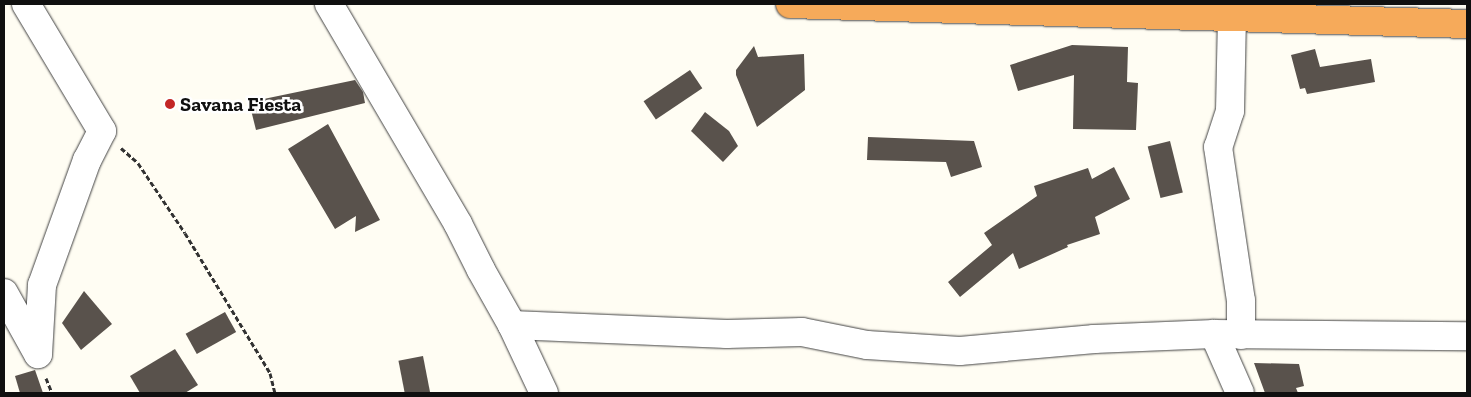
<!DOCTYPE html>
<html>
<head>
<meta charset="utf-8">
<style>
  body { margin:0 }
  #map { position:relative; width:1471px; height:397px; overflow:hidden; background:#fffdf3; font-family:"Zilla Slab",serif }
  div>[style] { position:absolute }
  .building>* { inset:0; background:#59524c; transform-origin:0 0 }
  .path>* { height:3px; margin-top:-1.5px; transform-origin:0; background:repeating-linear-gradient(90deg,#323232 0 5px,transparent 0 7.5px) }
  .roads { filter:drop-shadow(0 0 1px #434343) drop-shadow(0 0 1px #434343) }
  .minor>* { height:28px; margin:-14px; padding:0 14px; transform-origin:14px; border-radius:14px; background:#fff }
  .highway>* { height:28px; margin:-14px; padding:0 14px; transform-origin:14px; border-radius:14px; background:#f6aa5a }
  .dots>* { width:14px; height:14px; translate:-50% -50%; box-sizing:border-box; border:2px solid #fff; border-radius:50% }
  span { translate:-50% -50%; white-space:nowrap; text-align:center; line-height:1.15; -webkit-text-stroke:5px #fff; paint-order:stroke }
  .poi-label { font-size:20px; color:#101010; font-weight:700 }
  .left { translate:0 -50%; text-align:left }
  .frame { position:absolute; inset:0; border:5px solid #101010; pointer-events:none }
</style>
</head>
<body>
<div id="map">
  <div class="building">
    <i style="clip-path:polygon(1072px 45px,1128px 47px,1127px 82px,1138px 83px,1136px 130px,1073px 129px,1074px 75px,1018px 91px,1010px 65px)"></i>
    <i style="clip-path:polygon(754px 46px,758px 57px,804px 54px,805px 90px,757px 127px,736px 75px,736px 70px)"></i>
    <i style="clip-path:polygon(1315px 49px,1320px 67px,1371px 59px,1375px 82px,1307px 94px,1305px 88px,1300px 89px,1291px 55px)"></i>
    <i style="left:690px;top:70px;width:22px;height:56px;rotate:56deg"></i>
    <i style="clip-path:polygon(355px 80px,363px 92px,365px 103px,256px 130px,249px 102px)"></i>
    <i style="clip-path:polygon(705px 112px,729px 131px,738px 146px,723px 162px,691px 131px)"></i>
    <i style="clip-path:polygon(328px 124px,380px 220px,355px 232px,356px 216px,335px 229px,288px 149px)"></i>
    <i style="clip-path:polygon(868px 137px,974px 141px,982px 167px,951px 177px,946px 162px,867px 160px)"></i>
    <i style="left:1170px;top:141px;width:53px;height:23px;rotate:76deg"></i>
    <i style="clip-path:polygon(1114px 167px,1130px 199px,1095px 217px,1100px 234px,1067px 245px,1068px 247px,1019px 269px,1013px 253px,960px 297px,948px 282px,992px 245px,984px 233px,1037px 196px,1034px 186px,1088px 168px,1092px 179px)"></i>
    <i style="clip-path:polygon(84px 291px,112px 324px,81px 350px,62px 323px)"></i>
    <i style="left:225px;top:312px;width:23px;height:45px;rotate:61deg"></i>
    <i style="clip-path:polygon(175px 349px,198px 385px,185px 393px,140px 393px,130px 376px)"></i>
    <i style="left:423px;top:356px;width:38px;height:25px;rotate:79deg"></i>
    <i style="clip-path:polygon(1254px 363px,1299px 364px,1304px 386px,1296px 388px,1298px 393px,1265px 393px)"></i>
    <i style="clip-path:polygon(35px 370px,43px 393px,20px 393px,15px 376px)"></i>
  </div>
  <div class="path">
    <i style="left:121px;top:148px;width:23px;rotate:41deg"></i>
    <i style="left:138px;top:163px;width:84px;rotate:56.1deg"></i>
    <i style="left:185px;top:233px;width:164px;rotate:58.7deg"></i>
    <i style="left:270px;top:373px;width:21px;rotate:76deg"></i>
    <i style="left:46px;top:378px;width:16px;rotate:68deg"></i>
  </div>
  <div class="roads">
    <div class="minor">
      <i style="left:26px;top:4px;width:148px;rotate:59.1deg"></i>
      <i style="left:102px;top:131px;width:33px;rotate:117deg"></i>
      <i style="left:87px;top:160px;width:133px;rotate:109.8deg"></i>
      <i style="left:42px;top:285px;width:69px;rotate:93.3deg"></i>
      <i style="left:329px;top:4px;width:255px;rotate:59.6deg"></i>
      <i style="left:458px;top:224px;width:51px;rotate:63.4deg"></i>
      <i style="left:481px;top:270px;width:63px;rotate:60.6deg"></i>
      <i style="left:512px;top:325px;width:75px;rotate:64.8deg"></i>
      <i style="left:1232px;top:16px;width:95px;rotate:91.2deg"></i>
      <i style="left:1230px;top:111px;width:38px;rotate:108deg"></i>
      <i style="left:1218px;top:147px;width:156px;rotate:81.5deg"></i>
      <i style="left:1241px;top:301px;width:34px;rotate:90deg"></i>
      <i style="left:4px;top:293px;width:70px;rotate:60.9deg"></i>
      <i style="left:512px;top:325px;width:215px;rotate:2.4deg"></i>
      <i style="left:727px;top:334px;width:75px;rotate:-1.5deg"></i>
      <i style="left:802px;top:332px;width:66px;rotate:11.3deg"></i>
      <i style="left:867px;top:345px;width:93px;rotate:3.7deg"></i>
      <i style="left:960px;top:351px;width:135px;rotate:-5.1deg"></i>
      <i style="left:1094px;top:339px;width:120px;rotate:-2.4deg"></i>
      <i style="left:1214px;top:334px;width:253px;rotate:0.5deg"></i>
      <i style="left:1214px;top:334px;width:64px;rotate:66.2deg"></i>
    </div>
    <div class="highway">
      <i style="left:790px;top:4px;width:677px;rotate:1.69deg"></i>
    </div>
  </div>
  <div class="dots">
    <i style="left:170px;top:104px;background:#c32625"></i>
  </div>
  <div class="poi-label">
    <span class="left" style="left:180px;top:104px">Savana Fiesta</span>
  </div>
  <div class="frame"></div>
</div>
</body>
</html>
